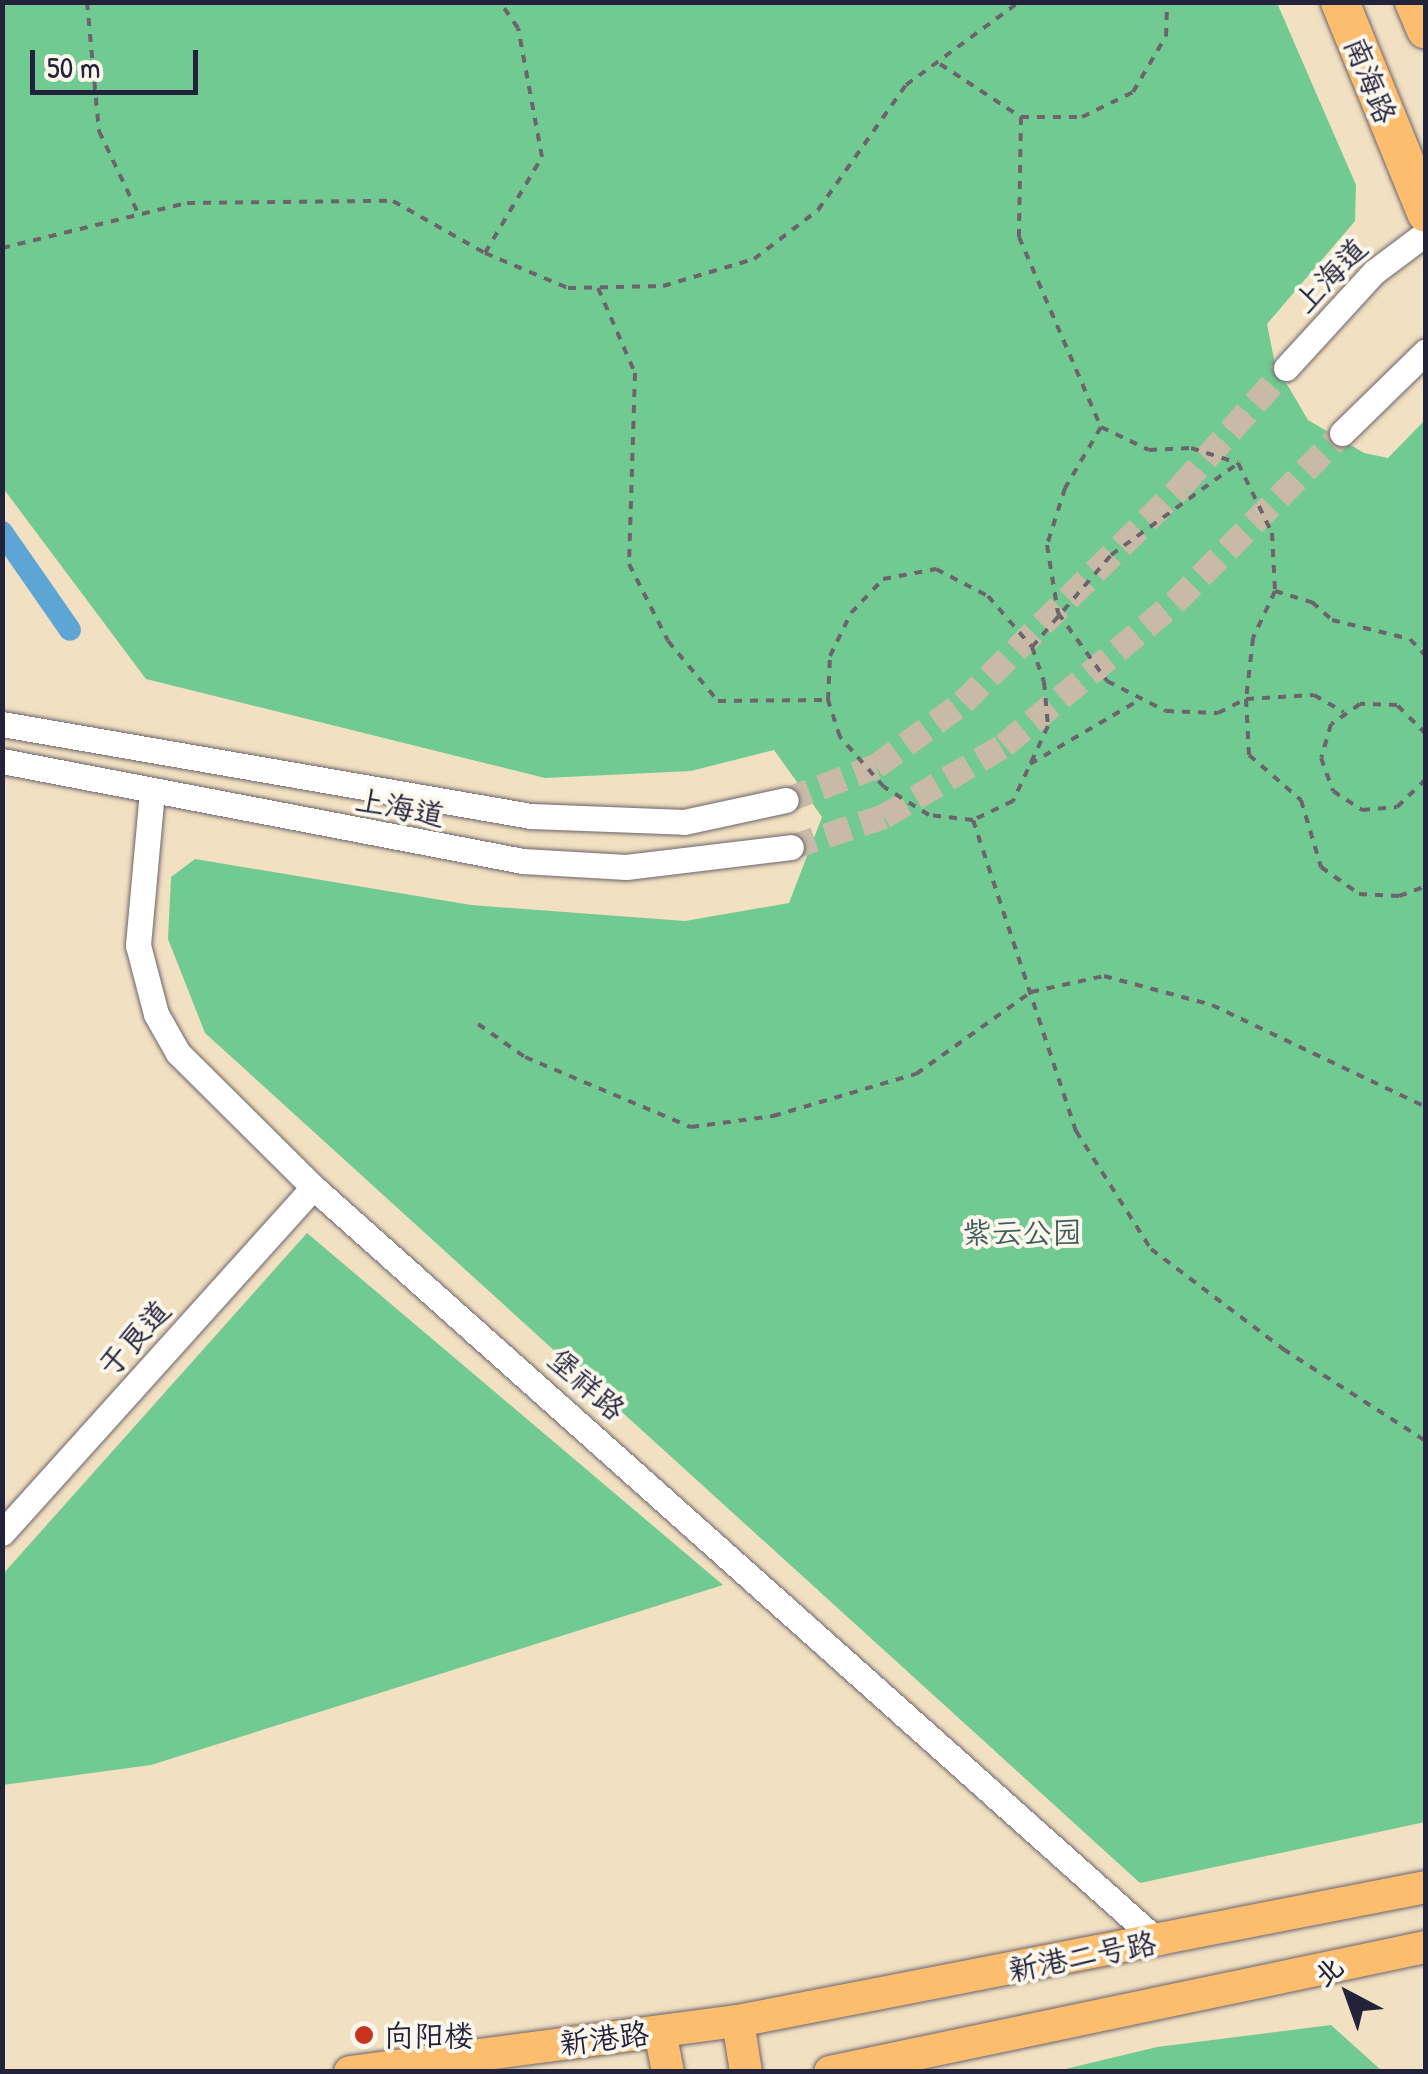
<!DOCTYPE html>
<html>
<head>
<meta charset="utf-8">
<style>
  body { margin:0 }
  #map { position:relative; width:1428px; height:2074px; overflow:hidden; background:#f2e0c2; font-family:"Patrick Hand","LXGW WenKai TC",sans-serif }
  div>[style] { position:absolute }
  .green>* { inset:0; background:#71ca91 }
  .canal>* { height:22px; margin:-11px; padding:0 11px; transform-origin:11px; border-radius:11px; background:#5da5d4 }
  .minor-tunnel>* { height:25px; margin-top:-12.5px; transform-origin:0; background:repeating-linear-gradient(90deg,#c8baa7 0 25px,transparent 0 37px) }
  .path>* { height:4px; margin-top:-2px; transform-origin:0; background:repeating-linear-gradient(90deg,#6b646a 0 8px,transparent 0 16px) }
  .roads { filter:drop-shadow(0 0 2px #6b646a) drop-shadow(0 0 2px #6b646a) }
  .minor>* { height:25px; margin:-12.5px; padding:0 12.5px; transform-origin:12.5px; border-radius:12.5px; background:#fff }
  .major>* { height:32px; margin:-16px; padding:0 16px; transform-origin:16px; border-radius:16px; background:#fcbd6f }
  .highway>* { height:38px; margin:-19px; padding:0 19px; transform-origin:19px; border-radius:19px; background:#fcbd6f }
  .dots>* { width:28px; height:28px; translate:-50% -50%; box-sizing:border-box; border:5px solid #fbf7ec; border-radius:50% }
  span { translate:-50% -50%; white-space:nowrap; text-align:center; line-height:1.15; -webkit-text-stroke:8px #fbf7ec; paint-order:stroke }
  .street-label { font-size:30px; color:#22223b }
  .park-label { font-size:30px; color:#3e5d59 }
  .poi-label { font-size:30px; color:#22223b }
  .left { translate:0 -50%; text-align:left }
  .frame { position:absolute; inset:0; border:5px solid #22223b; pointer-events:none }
  .north { position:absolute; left:1298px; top:1944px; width:100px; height:100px; -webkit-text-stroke:8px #fbf7ec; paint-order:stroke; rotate:319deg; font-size:28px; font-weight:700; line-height:40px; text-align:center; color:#22223b }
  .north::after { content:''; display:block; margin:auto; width:35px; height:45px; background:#22223b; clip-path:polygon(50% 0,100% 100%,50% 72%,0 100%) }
  .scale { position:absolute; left:30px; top:50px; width:168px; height:45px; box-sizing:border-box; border:5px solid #22223b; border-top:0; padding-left:12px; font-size:30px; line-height:35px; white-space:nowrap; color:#22223b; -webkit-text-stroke:8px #fbf7ec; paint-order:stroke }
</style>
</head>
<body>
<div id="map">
  <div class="green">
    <i style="clip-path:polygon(3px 3px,1277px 3px,1356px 185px,1355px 221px,1267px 324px,1275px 364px,1308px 420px,1364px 453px,1388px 458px,1425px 420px,1425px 1822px,1140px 1883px,205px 1033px,168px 939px,171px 877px,195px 859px,471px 905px,685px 921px,789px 903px,822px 817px,774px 750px,691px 771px,545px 778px,146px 679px,3px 488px)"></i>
    <i style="clip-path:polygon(307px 1233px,723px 1585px,151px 1765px,3px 1785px,3px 1574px)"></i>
    <i style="clip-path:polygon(1331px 2025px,1382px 2071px,1057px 2071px,1157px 2047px)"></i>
  </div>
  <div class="canal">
    <i style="left:2px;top:532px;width:119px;rotate:55.2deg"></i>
  </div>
  <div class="minor-tunnel">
    <i style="left:786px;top:800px;width:96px;rotate:-20.7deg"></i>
    <i style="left:876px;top:766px;width:108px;rotate:-36.3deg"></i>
    <i style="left:963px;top:702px;width:307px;rotate:-44.7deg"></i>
    <i style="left:1181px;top:486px;width:158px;rotate:-48.3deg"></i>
    <i style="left:791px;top:847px;width:98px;rotate:-18.4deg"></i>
    <i style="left:884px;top:816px;width:139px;rotate:-30.6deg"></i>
    <i style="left:1004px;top:745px;width:223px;rotate:-39.9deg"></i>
    <i style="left:1175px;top:602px;width:238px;rotate:-45.3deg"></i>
  </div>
  <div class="path">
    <i style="left:87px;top:2px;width:130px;rotate:84.7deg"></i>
    <i style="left:99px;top:131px;width:91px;rotate:64.6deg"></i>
    <i style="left:940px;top:64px;width:97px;rotate:33.2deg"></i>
    <i style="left:1021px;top:117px;width:61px"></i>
    <i style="left:1082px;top:117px;width:57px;rotate:-26.1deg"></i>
    <i style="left:1133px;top:92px;width:65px;rotate:-59.5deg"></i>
    <i style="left:1166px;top:36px;width:34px;rotate:-88deg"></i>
    <i style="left:1021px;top:117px;width:120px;rotate:91deg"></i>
    <i style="left:1019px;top:237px;width:207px;rotate:66.7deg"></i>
    <i style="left:1101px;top:427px;width:53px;rotate:25.6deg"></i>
    <i style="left:1149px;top:450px;width:42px;rotate:-2.7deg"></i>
    <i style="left:1191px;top:448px;width:49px;rotate:17.7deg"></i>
    <i style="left:1238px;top:463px;width:78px;rotate:64.1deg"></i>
    <i style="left:1272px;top:533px;width:58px;rotate:87deg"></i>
    <i style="left:1275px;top:591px;width:52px;rotate:115.1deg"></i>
    <i style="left:1253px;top:638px;width:61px;rotate:96.5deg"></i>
    <i style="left:1246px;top:699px;width:56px;rotate:86.9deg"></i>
    <i style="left:1249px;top:755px;width:69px;rotate:40.9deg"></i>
    <i style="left:1301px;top:800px;width:70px;rotate:73.4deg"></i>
    <i style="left:1321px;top:867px;width:47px;rotate:35.4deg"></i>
    <i style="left:1359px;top:894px;width:40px;rotate:2.9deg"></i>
    <i style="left:1399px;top:896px;width:29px;rotate:-20deg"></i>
    <i style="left:2px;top:248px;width:190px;rotate:-13.7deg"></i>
    <i style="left:187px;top:203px;width:206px;rotate:-0.6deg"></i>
    <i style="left:393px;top:201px;width:106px;rotate:29.5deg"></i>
    <i style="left:485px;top:253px;width:90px;rotate:22.9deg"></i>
    <i style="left:568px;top:288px;width:95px;rotate:-1.2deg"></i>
    <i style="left:663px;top:286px;width:95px;rotate:-16.5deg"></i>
    <i style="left:754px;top:259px;width:81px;rotate:-37.4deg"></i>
    <i style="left:818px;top:210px;width:153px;rotate:-54.9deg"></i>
    <i style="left:906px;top:85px;width:140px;rotate:-36.3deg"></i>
    <i style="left:485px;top:253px;width:112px;rotate:-59.3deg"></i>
    <i style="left:542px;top:157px;width:131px;rotate:-100.5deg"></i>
    <i style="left:518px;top:28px;width:32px;rotate:-125deg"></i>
    <i style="left:598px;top:288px;width:93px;rotate:66.5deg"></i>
    <i style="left:635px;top:373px;width:191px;rotate:91.8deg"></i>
    <i style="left:629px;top:564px;width:86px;rotate:63.1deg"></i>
    <i style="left:668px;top:641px;width:78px;rotate:50.2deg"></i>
    <i style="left:718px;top:701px;width:110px;rotate:-0.5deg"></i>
    <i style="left:1101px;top:427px;width:71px;rotate:120.5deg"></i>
    <i style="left:1065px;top:488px;width:60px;rotate:107.5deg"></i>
    <i style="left:1047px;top:545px;width:69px;rotate:80.8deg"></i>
    <i style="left:1058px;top:613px;width:84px;rotate:54.2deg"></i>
    <i style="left:1107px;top:681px;width:66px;rotate:27deg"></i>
    <i style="left:1166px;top:711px;width:52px;rotate:2.2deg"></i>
    <i style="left:1218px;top:713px;width:31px;rotate:-27deg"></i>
    <i style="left:1246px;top:699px;width:68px;rotate:-3.4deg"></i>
    <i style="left:1314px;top:695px;width:34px;rotate:30deg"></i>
    <i style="left:936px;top:569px;width:59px;rotate:27.4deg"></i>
    <i style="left:988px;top:596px;width:67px;rotate:49.2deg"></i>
    <i style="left:1032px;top:647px;width:37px;rotate:71deg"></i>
    <i style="left:1044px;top:682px;width:44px;rotate:84.8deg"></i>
    <i style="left:1048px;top:726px;width:83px;rotate:115deg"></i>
    <i style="left:1013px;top:801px;width:44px;rotate:154.6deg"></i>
    <i style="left:973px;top:820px;width:44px;rotate:-173.5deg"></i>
    <i style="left:929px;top:815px;width:53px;rotate:-148.1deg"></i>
    <i style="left:884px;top:787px;width:67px;rotate:-131.3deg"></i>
    <i style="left:840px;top:737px;width:39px;rotate:-108deg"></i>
    <i style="left:828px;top:700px;width:44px;rotate:-87.4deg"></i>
    <i style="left:830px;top:656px;width:48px;rotate:-64deg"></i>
    <i style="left:851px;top:613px;width:47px;rotate:-46.7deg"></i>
    <i style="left:883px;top:579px;width:54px;rotate:-10.7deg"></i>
    <i style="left:1275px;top:591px;width:39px;rotate:17deg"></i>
    <i style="left:1312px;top:602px;width:27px;rotate:42deg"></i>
    <i style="left:1332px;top:620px;width:80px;rotate:13.7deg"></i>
    <i style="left:1410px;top:639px;width:23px;rotate:47deg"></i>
    <i style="left:1032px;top:647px;width:121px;rotate:-49.3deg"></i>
    <i style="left:1111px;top:555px;width:154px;rotate:-35.8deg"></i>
    <i style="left:1426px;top:734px;width:41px;rotate:-135deg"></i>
    <i style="left:1397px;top:705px;width:37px;rotate:-178deg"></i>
    <i style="left:1360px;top:704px;width:35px;rotate:145deg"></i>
    <i style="left:1331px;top:724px;width:35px;rotate:106deg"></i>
    <i style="left:1321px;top:758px;width:35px;rotate:70deg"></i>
    <i style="left:1333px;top:791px;width:35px;rotate:33deg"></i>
    <i style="left:1362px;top:810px;width:35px;rotate:-5deg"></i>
    <i style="left:1397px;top:807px;width:40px;rotate:-44deg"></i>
    <i style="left:1030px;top:764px;width:129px;rotate:-30.4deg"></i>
    <i style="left:973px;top:820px;width:328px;rotate:71.7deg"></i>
    <i style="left:1076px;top:1131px;width:140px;rotate:57.6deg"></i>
    <i style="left:1151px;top:1249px;width:166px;rotate:37.1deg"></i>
    <i style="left:1283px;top:1349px;width:170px;rotate:32.8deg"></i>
    <i style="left:478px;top:1024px;width:57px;rotate:35.1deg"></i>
    <i style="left:525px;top:1057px;width:180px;rotate:22.9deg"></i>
    <i style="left:691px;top:1127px;width:83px;rotate:-7.6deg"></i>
    <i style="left:773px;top:1116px;width:149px;rotate:-16.4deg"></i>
    <i style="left:916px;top:1074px;width:141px;rotate:-35.5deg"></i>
    <i style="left:1031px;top:992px;width:75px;rotate:-12.4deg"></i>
    <i style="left:1104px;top:976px;width:112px;rotate:15deg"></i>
    <i style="left:1212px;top:1005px;width:237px;rotate:25.5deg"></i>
  </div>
  <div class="roads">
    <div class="minor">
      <i style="left:1286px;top:368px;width:130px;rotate:-47.5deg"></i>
      <i style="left:1374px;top:272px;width:65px;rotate:-36.9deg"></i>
      <i style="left:1342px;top:433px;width:117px;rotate:-44.3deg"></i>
      <i style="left:2px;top:724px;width:537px;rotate:9.87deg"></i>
      <i style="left:531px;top:816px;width:153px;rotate:2.2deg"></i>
      <i style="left:684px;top:822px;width:104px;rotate:-12.2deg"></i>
      <i style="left:2px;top:761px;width:531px;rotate:10.87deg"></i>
      <i style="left:523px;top:861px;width:103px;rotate:3.3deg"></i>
      <i style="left:626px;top:867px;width:166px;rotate:-6.9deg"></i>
      <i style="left:152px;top:791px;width:155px;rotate:95.2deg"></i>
      <i style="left:138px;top:945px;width:71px;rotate:75.4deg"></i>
      <i style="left:156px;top:1014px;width:45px;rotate:60.6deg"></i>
      <i style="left:178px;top:1053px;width:190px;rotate:44.8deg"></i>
      <i style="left:313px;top:1187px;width:1134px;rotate:41.75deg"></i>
      <i style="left:2px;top:1533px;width:465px;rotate:-48deg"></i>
    </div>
    <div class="major">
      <i style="left:738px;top:2021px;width:52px;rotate:81.1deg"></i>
      <i style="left:660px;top:2032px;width:41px;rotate:78.7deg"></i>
      <i style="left:350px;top:2072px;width:391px;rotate:-7.5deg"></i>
      <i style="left:738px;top:2021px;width:701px;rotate:-11.02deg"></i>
      <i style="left:830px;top:2072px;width:609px;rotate:-11.85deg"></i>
    </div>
    <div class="highway">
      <i style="left:1340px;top:2px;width:228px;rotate:67.8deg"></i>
      <i style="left:1414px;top:2px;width:30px;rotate:67deg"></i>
    </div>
  </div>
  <div class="dots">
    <i style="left:364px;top:2035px;background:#c8321e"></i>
  </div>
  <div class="street-label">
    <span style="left:1371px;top:80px;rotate:68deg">南海路</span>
    <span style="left:1330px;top:275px;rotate:-46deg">上海道</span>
    <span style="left:400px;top:807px;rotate:11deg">上海道</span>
    <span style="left:134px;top:1338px;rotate:-48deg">于良道</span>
    <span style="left:587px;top:1384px;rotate:41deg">堡祥路</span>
    <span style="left:1082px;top:1956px;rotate:-11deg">新港二号路</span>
    <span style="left:604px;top:2038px;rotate:-7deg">新港路</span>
  </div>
  <div class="park-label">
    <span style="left:1022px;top:1232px">紫云公园</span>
  </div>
  <div class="poi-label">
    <span class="left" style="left:384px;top:2035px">向阳楼</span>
  </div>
  <div class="frame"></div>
  <div class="north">北</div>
  <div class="scale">50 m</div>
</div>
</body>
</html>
